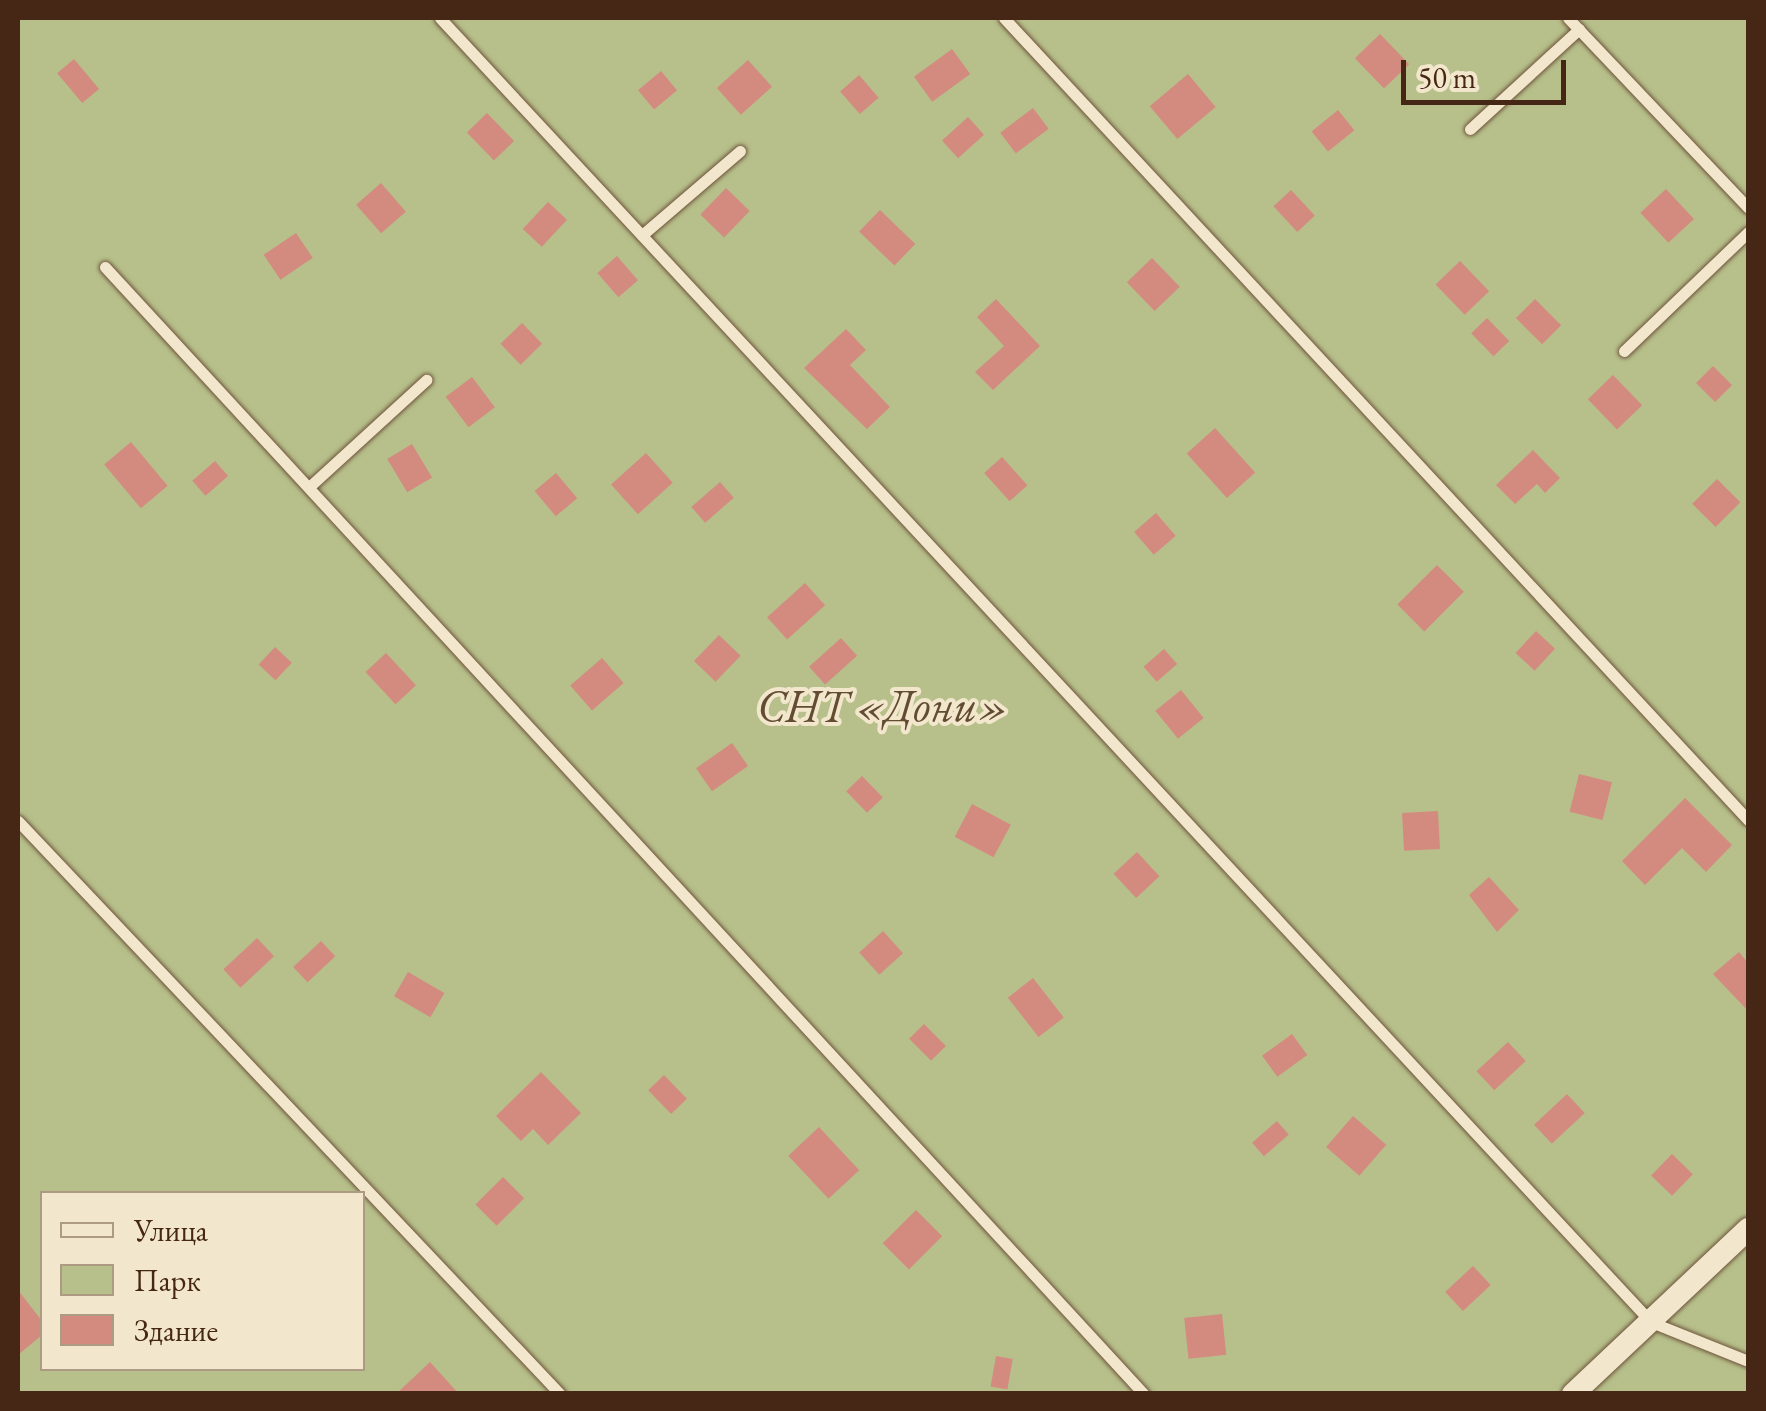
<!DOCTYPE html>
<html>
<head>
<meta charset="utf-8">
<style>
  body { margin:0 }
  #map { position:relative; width:1766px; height:1411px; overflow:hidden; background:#ebdab0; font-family:"EB Garamond",serif }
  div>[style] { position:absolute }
  .green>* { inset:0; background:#b7c08b }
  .building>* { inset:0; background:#d38b7f; transform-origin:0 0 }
  .roads { filter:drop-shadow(0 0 2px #6f543c) drop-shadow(0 0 2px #6f543c) }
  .service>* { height:11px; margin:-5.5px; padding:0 5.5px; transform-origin:5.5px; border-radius:5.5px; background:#f2e7cc }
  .minor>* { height:22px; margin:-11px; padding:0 11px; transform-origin:11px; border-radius:11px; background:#f2e7cc }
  span { translate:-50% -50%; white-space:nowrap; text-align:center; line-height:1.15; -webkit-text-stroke:8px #f2e7cc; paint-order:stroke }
  .park-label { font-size:45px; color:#624d32; font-style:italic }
  .frame { position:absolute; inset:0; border:20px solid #462715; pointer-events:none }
  .legend { position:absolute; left:40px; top:1191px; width:325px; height:180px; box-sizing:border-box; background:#f2e7cc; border:2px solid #ad9a83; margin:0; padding:12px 18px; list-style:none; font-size:30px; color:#462715 }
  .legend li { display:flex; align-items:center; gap:20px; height:50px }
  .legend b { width:50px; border:2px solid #ad9a83 }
  .scale { position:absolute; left:1401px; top:60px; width:165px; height:45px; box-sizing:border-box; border:5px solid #462715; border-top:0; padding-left:12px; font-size:30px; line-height:35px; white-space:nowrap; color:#462715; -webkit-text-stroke:8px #f2e7cc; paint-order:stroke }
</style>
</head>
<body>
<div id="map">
  <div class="green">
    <i style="clip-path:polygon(evenodd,18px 18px,1748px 18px,1748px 1393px,18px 1393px,18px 18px,42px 1194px,362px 1194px,362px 1368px,42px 1368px,42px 1194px)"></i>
  </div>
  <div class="building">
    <i style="left:1380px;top:34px;width:42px;height:35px;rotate:46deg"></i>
    <i style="left:952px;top:49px;width:31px;height:47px;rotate:54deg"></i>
    <i style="left:74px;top:59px;width:39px;height:22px;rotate:50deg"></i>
    <i style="left:748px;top:60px;width:36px;height:42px;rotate:48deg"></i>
    <i style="left:661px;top:71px;width:25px;height:30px;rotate:50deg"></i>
    <i style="left:1188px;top:74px;width:43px;height:50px;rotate:50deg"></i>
    <i style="left:859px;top:75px;width:30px;height:25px;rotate:49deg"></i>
    <i style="left:1033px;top:108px;width:26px;height:41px;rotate:53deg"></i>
    <i style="left:1338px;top:110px;width:26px;height:34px;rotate:51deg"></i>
    <i style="left:487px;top:113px;width:39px;height:28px;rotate:46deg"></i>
    <i style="left:968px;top:117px;width:24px;height:35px;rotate:48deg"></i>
    <i style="left:381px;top:183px;width:38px;height:33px;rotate:49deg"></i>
    <i style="left:726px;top:188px;width:33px;height:37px;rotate:44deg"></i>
    <i style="left:1666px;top:189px;width:41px;height:35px;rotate:47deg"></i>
    <i style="left:1291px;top:190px;width:35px;height:24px;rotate:47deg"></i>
    <i style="left:548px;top:202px;width:26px;height:37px;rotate:43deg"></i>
    <i style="left:880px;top:210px;width:49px;height:30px;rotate:44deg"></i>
    <i style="left:296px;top:233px;width:30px;height:39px;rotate:56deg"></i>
    <i style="left:617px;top:256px;width:32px;height:26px;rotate:49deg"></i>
    <i style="left:1152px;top:258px;width:40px;height:35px;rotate:46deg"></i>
    <i style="left:1460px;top:261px;width:42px;height:34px;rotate:46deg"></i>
    <i style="clip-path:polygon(996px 299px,1040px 346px,993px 390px,975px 372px,1004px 346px,977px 317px)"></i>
    <i style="left:1535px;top:299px;width:37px;height:27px;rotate:45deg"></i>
    <i style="left:1487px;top:318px;width:32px;height:22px;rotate:46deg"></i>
    <i style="left:522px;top:323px;width:29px;height:30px;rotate:46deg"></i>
    <i style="clip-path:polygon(846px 329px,866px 350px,850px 365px,890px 407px,867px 429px,804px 368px)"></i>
    <i style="left:1713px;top:366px;width:27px;height:24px;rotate:45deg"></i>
    <i style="left:1613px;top:375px;width:42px;height:35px;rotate:46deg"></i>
    <i style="left:472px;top:377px;width:38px;height:33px;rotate:53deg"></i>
    <i style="left:1215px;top:428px;width:60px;height:38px;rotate:48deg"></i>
    <i style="left:131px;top:442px;width:57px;height:35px;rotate:50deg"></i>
    <i style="left:412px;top:444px;width:39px;height:29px;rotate:59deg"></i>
    <i style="clip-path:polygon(1533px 450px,1560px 478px,1545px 493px,1537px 484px,1515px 504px,1496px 485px)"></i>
    <i style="left:646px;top:453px;width:40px;height:47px;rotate:48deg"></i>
    <i style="left:1002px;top:457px;width:38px;height:24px;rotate:48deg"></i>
    <i style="left:215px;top:461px;width:20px;height:30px;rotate:49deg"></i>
    <i style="left:556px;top:473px;width:33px;height:28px;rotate:50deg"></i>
    <i style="left:1717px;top:479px;width:33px;height:35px;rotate:45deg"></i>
    <i style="left:720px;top:482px;width:21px;height:38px;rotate:49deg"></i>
    <i style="left:1156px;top:513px;width:30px;height:29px;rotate:49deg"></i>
    <i style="left:1437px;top:565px;width:38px;height:56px;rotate:45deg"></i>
    <i style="left:805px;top:583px;width:30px;height:51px;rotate:48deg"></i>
    <i style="left:1536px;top:631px;width:26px;height:30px;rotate:43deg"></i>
    <i style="left:719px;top:635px;width:30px;height:36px;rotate:44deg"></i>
    <i style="left:841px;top:638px;width:24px;height:43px;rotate:48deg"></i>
    <i style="left:275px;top:647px;width:23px;height:24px;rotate:43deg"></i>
    <i style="left:1164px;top:649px;width:20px;height:27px;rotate:49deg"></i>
    <i style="left:386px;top:653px;width:44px;height:28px;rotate:47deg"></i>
    <i style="left:602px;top:658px;width:33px;height:42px;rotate:49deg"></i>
    <i style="left:1181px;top:690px;width:36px;height:33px;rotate:51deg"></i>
    <i style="left:732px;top:743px;width:28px;height:44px;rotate:55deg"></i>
    <i style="left:1579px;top:774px;width:34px;height:39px;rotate:14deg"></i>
    <i style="left:862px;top:776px;width:30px;height:22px;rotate:46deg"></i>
    <i style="clip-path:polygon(1685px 798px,1732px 845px,1706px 872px,1682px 848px,1645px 885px,1622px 861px)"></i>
    <i style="left:972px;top:804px;width:44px;height:37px;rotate:28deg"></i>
    <i style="left:1438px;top:811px;width:38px;height:36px;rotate:87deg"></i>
    <i style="left:1137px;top:852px;width:33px;height:32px;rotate:47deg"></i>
    <i style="clip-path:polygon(1489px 877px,1519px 910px,1497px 932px,1469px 895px)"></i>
    <i style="left:883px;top:931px;width:30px;height:32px;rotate:48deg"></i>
    <i style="left:257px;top:938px;width:25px;height:46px;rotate:47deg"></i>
    <i style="left:321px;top:941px;width:21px;height:38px;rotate:47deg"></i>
    <i style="clip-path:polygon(1739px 952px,1748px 963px,1748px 1011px,1713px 974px)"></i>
    <i style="left:408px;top:972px;width:42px;height:28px;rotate:30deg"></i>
    <i style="left:1033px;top:978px;width:50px;height:32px;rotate:52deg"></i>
    <i style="left:924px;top:1024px;width:31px;height:21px;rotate:45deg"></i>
    <i style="left:1292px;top:1034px;width:26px;height:37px;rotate:54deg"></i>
    <i style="left:1508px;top:1042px;width:26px;height:43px;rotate:47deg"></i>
    <i style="clip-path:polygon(541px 1072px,581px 1113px,548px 1145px,533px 1129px,521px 1141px,496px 1116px)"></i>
    <i style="left:664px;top:1075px;width:33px;height:22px;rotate:46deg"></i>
    <i style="left:1567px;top:1094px;width:26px;height:45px;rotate:47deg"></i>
    <i style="left:1353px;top:1116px;width:44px;height:41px;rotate:41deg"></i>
    <i style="left:1277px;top:1121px;width:18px;height:33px;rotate:49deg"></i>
    <i style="left:819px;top:1127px;width:59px;height:42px;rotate:47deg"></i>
    <i style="left:1672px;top:1154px;width:29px;height:30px;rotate:44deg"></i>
    <i style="left:503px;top:1177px;width:30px;height:39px;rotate:45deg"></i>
    <i style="left:916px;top:1210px;width:37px;height:47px;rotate:45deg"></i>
    <i style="left:1473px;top:1266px;width:26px;height:38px;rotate:47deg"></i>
    <i style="clip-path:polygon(18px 1290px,42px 1321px,42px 1335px,18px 1355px)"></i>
    <i style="left:1222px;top:1314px;width:41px;height:38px;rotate:84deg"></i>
    <i style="left:996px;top:1356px;width:17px;height:31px;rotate:10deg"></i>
    <i style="clip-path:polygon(430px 1362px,459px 1394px,396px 1394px)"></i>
  </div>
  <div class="roads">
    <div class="service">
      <i style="left:440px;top:18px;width:1780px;rotate:47.12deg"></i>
      <i style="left:1651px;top:1322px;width:105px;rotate:21.9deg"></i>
      <i style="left:1004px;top:18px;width:1094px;rotate:47.15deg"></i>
      <i style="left:1568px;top:18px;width:262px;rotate:46.5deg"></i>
      <i style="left:1470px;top:129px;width:148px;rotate:-42.5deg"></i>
      <i style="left:642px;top:235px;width:129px;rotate:-40.6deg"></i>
      <i style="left:105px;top:267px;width:1533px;rotate:47.33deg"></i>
      <i style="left:1624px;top:351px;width:172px;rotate:-43.8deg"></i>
      <i style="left:309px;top:487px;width:159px;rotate:-42.4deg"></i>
      <i style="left:18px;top:821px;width:789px;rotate:46.59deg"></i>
    </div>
    <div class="minor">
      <i style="left:1573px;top:1394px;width:241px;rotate:-43.3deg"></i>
    </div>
  </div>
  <div class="park-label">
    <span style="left:883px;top:706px">СНТ «Дони»</span>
  </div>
  <div class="frame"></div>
  <ul class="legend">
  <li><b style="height:12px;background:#f2e7cc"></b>Улица</li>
  <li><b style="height:28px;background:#b7c08b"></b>Парк</li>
  <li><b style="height:28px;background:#d38b7f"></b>Здание</li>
  </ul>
  <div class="scale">50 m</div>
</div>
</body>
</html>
